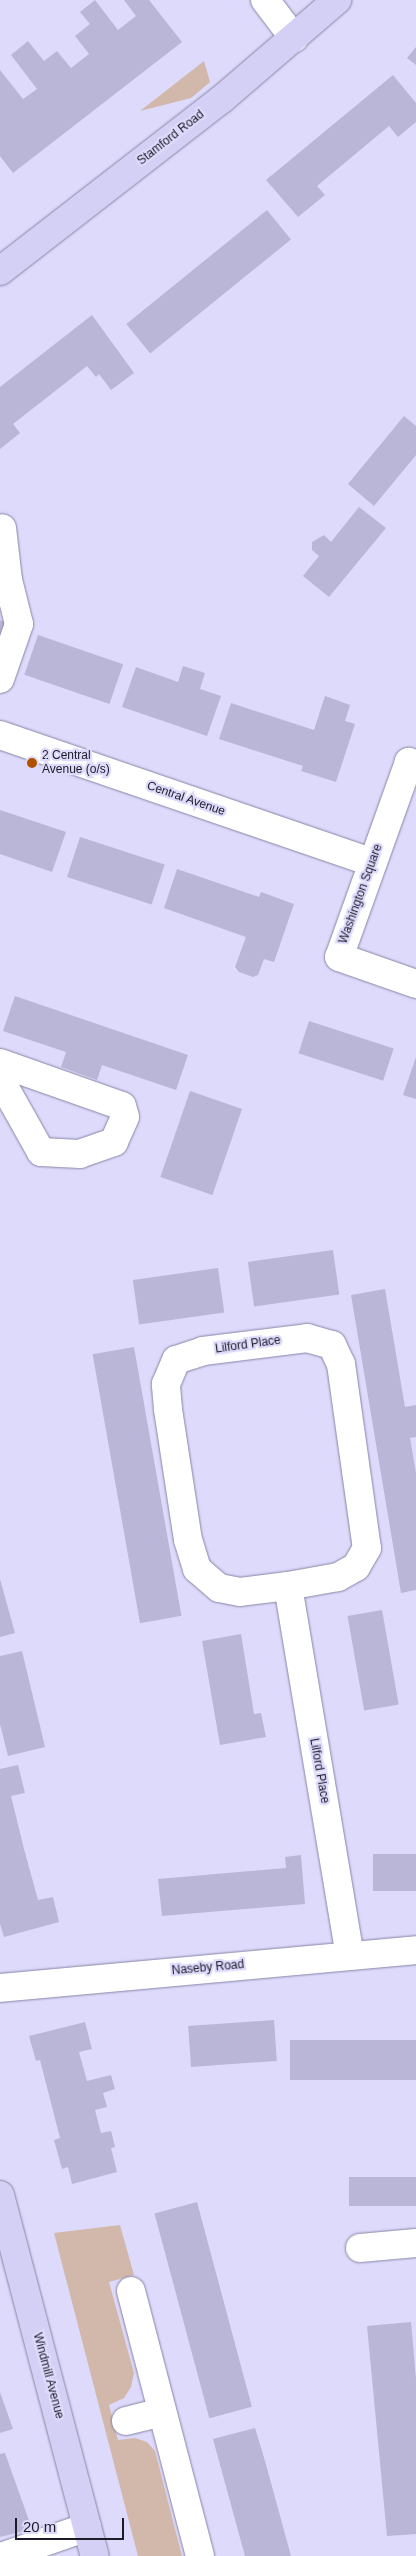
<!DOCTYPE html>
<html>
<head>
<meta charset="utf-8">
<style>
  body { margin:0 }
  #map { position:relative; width:416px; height:2556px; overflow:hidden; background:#dddafc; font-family:Arial,sans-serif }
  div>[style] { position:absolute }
  .green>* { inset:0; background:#d1b8aa }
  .building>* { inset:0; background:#b9b6d8; transform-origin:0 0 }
  .roads { filter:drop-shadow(0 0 1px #8885a4) drop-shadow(0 0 1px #8885a4) }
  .minor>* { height:28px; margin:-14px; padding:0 14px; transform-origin:14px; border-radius:14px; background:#fff }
  .major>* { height:28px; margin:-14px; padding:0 14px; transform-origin:14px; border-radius:14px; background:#d4d0f5 }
  .dots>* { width:14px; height:14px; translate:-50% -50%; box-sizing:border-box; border:2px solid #dddafc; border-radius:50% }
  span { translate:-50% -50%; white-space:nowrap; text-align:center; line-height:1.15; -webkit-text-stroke:4.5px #dddafc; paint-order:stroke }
  .street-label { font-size:12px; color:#1c1b27 }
  .poi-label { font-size:12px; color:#1c1b27 }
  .left { translate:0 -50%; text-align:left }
  .scale { position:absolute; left:15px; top:2518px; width:109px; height:22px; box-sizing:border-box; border:2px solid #1c1b27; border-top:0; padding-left:6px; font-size:15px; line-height:18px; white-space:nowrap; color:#1c1b27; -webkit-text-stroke:4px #dddafc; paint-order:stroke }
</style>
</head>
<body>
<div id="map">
  <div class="green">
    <i style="clip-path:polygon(204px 61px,210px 82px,191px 98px,140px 111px)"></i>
    <i style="clip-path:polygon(120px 2225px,134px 2275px,109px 2282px,134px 2373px,131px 2387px,124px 2398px,109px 2405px,118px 2440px,135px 2438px,147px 2442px,155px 2451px,182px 2556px,138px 2556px,54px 2233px)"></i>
  </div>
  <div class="building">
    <i style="clip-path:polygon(95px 0,118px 30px,136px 16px,124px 0,149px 0,182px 42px,13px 173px,0 156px,0 70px,23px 99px,37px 89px,11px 55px,28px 41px,44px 61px,57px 51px,71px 68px,89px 54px,75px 36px,90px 24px,80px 12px)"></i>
    <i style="clip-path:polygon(416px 47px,416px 65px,407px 58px)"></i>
    <i style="clip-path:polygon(393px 75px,416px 103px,416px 122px,398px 137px,389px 126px,317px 186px,325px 195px,298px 217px,266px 180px)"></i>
    <i style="left:267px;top:210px;width:38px;height:181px;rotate:51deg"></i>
    <i style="clip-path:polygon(92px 315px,134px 373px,111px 390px,99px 374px,96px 377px,87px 366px,13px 424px,20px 433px,0 449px,0 387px)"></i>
    <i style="clip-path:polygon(404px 416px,416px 426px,416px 455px,374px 506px,348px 484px)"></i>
    <i style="clip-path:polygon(359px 507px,386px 528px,329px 597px,303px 576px,319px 556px,312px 550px,312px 542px,324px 535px,331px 542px)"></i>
    <i style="clip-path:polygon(0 620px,7px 623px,0 660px)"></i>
    <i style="left:38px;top:635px;width:90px;height:42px;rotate:19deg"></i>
    <i style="clip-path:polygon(183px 666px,205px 673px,200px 689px,221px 696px,207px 736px,122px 707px,136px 667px,178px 682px)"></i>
    <i style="clip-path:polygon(325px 696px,350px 705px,345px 721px,355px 724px,336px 782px,301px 771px,303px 766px,219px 739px,231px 703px,314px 730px)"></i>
    <i style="clip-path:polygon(0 810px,66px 832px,52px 872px,0 854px)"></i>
    <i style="left:80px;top:837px;width:89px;height:42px;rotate:18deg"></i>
    <i style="clip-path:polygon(177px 869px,259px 897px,261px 892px,294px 904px,274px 962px,264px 959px,258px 975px,253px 977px,239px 972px,235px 967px,246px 937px,164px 908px)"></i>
    <i style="clip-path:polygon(15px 996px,188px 1055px,176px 1090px,102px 1065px,97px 1080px,61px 1067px,66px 1052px,3px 1031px)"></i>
    <i style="left:309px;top:1021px;width:89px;height:34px;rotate:18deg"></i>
    <i style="clip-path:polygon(416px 1057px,416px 1099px,403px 1095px)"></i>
    <i style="left:190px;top:1091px;width:55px;height:91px;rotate:19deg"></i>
    <i style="left:333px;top:1250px;width:45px;height:86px;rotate:82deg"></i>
    <i style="left:218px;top:1268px;width:45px;height:86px;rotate:82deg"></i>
    <i style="clip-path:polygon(385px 1289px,405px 1407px,416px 1405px,416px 1437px,410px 1438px,416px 1473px,416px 1590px,401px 1593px,351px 1295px)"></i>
    <i style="left:134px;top:1347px;width:273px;height:42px;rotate:80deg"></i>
    <i style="clip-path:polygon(0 1579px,15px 1633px,0 1637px)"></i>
    <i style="left:382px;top:1610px;width:96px;height:35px;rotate:80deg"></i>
    <i style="clip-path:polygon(241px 1634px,254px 1714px,261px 1713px,266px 1737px,220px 1745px,202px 1641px)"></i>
    <i style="clip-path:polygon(22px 1651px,45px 1747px,8px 1756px,0 1724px,0 1656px)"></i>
    <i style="clip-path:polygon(18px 1765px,25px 1793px,11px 1796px,24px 1849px,38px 1900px,53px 1897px,59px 1922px,4px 1937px,0 1924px,0 1769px)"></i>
    <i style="left:416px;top:1854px;width:37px;height:43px;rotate:90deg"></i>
    <i style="clip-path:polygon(301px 1855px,305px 1904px,162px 1916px,158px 1879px,286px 1868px,285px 1857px)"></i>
    <i style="left:274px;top:2020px;width:41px;height:86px;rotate:86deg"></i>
    <i style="clip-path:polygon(85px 2022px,92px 2049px,79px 2052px,87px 2081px,111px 2075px,115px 2089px,103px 2093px,107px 2107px,95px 2110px,101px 2133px,111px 2131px,115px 2147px,111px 2148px,117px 2172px,72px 2184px,68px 2167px,62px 2169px,54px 2140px,60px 2138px,40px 2060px,36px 2061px,29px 2036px)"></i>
    <i style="left:416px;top:2040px;width:40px;height:126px;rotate:90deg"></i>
    <i style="left:416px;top:2177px;width:29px;height:67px;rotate:90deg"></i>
    <i style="left:197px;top:2202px;width:212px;height:44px;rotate:75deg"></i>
    <i style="clip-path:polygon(411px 2322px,416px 2379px,416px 2534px,387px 2536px,367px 2326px)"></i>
    <i style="clip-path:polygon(0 2392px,13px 2429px,0 2433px)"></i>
    <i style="clip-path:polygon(255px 2428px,265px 2461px,291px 2556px,245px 2556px,213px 2439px)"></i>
    <i style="clip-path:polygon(5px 2453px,32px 2529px,0 2537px,0 2454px)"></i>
  </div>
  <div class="roads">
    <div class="minor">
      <i style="left:265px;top:0;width:48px;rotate:52.7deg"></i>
      <i style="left:0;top:679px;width:58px;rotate:-70.9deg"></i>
      <i style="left:19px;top:624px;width:45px;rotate:-104deg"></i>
      <i style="left:8px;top:580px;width:52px;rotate:-96.6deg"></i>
      <i style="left:0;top:735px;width:394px;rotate:18.9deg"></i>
      <i style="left:416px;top:765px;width:8px;rotate:-157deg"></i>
      <i style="left:409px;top:762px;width:207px;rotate:109.7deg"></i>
      <i style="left:339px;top:957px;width:82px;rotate:19.3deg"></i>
      <i style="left:0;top:1063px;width:129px;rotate:19.4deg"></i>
      <i style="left:122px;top:1106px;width:11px;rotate:75deg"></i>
      <i style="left:125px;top:1117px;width:27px;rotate:114deg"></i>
      <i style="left:114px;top:1142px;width:36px;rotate:161deg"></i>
      <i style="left:80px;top:1154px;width:39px;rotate:-177deg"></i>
      <i style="left:41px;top:1152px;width:84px;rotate:-119.3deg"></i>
      <i style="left:288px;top:1586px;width:48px;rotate:172.9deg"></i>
      <i style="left:240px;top:1592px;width:21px;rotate:-169deg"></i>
      <i style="left:219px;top:1588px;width:29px;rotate:-139deg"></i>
      <i style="left:197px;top:1569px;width:30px;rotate:-107deg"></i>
      <i style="left:188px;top:1540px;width:133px;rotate:-98.7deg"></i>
      <i style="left:168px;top:1409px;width:25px;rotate:-95deg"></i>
      <i style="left:166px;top:1384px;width:26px;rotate:-67deg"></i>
      <i style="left:176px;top:1360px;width:28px;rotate:-18deg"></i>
      <i style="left:203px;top:1351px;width:105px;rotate:-7.1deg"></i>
      <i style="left:307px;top:1338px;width:26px;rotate:16deg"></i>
      <i style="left:332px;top:1345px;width:21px;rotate:65deg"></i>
      <i style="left:341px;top:1364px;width:186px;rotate:82deg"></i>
      <i style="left:367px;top:1548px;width:22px;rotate:120deg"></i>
      <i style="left:356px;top:1567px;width:21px;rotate:151deg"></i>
      <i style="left:338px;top:1577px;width:51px;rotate:169.8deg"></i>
      <i style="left:288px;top:1586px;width:375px;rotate:80.5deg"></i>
      <i style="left:0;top:1988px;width:418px;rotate:-5.2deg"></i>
      <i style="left:360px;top:2248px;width:56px;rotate:-5.1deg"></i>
      <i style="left:131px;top:2291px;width:274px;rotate:75.4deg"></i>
      <i style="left:126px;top:2421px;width:37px;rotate:-14deg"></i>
      <i style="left:4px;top:2556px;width:88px;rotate:-19.3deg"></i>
    </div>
    <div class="major">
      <i style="left:0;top:271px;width:281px;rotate:-37.8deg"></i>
      <i style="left:222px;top:99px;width:152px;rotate:-40.7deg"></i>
      <i style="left:0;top:2195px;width:373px;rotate:75.3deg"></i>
    </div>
  </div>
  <div class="dots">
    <i style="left:32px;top:763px;background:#b05200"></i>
  </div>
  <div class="street-label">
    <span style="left:171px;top:138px;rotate:-38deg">Stamford Road</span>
    <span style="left:186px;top:799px;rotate:19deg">Central Avenue</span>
    <span style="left:361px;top:894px;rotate:-70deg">Washington Square</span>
    <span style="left:248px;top:1345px;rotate:-8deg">Lilford Place</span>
    <span style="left:319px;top:1771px;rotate:80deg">Lilford Place</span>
    <span style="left:208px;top:1968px;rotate:-5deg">Naseby Road</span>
    <span style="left:48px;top:2376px;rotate:75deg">Windmill Avenue</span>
  </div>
  <div class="poi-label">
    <span class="left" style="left:42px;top:763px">2 Central<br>Avenue (o/s)</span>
  </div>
  <div class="scale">20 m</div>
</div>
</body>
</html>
